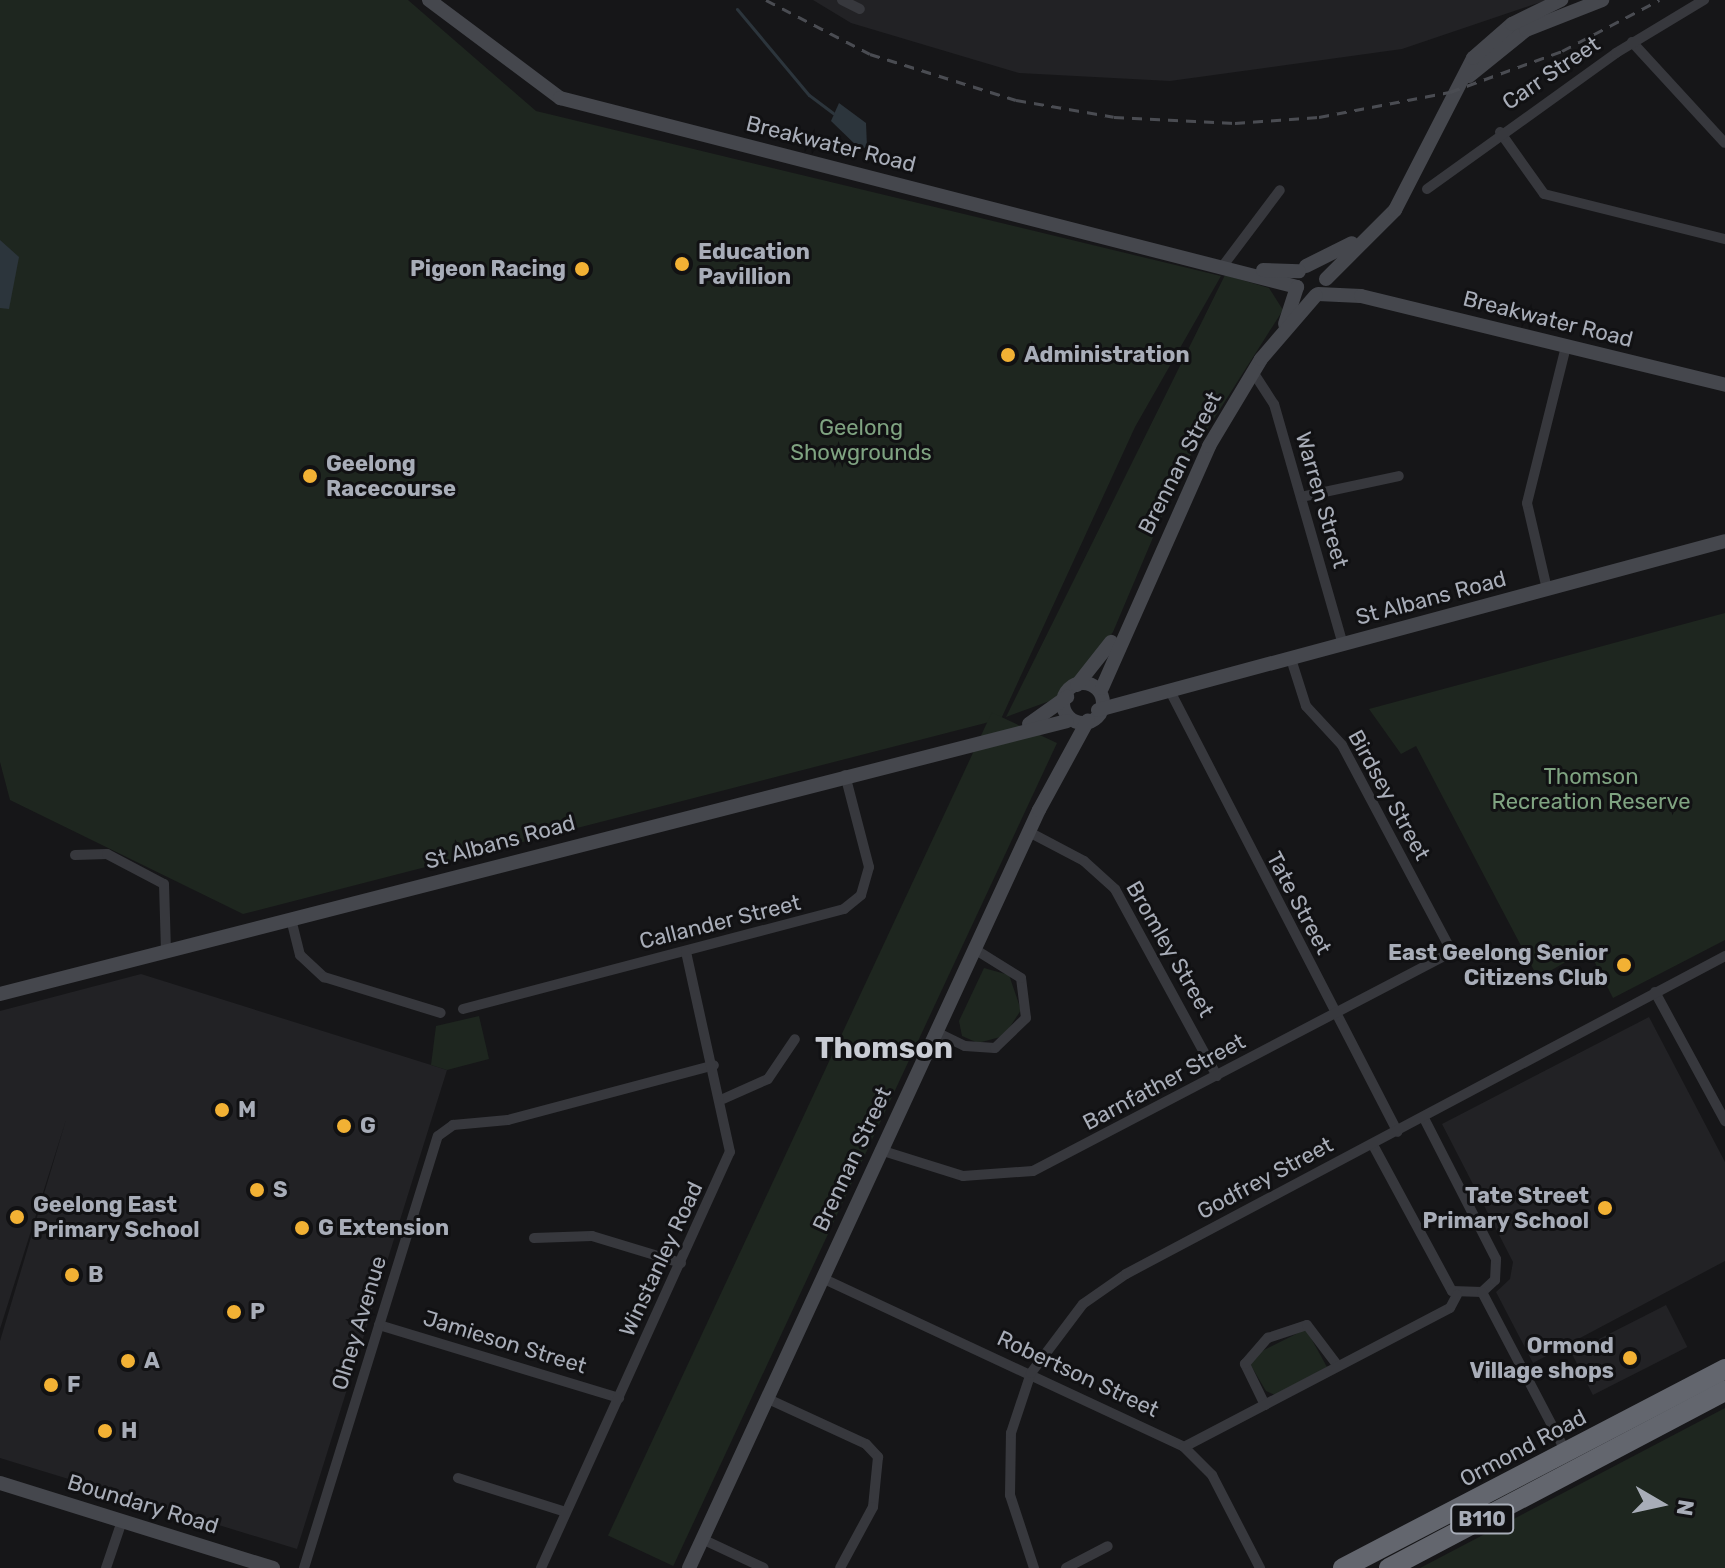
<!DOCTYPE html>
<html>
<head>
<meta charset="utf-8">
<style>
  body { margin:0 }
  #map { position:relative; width:1725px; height:1568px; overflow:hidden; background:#161618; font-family:Rubik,sans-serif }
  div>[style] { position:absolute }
  .built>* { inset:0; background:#222225; transform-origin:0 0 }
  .green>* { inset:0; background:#1e261f; transform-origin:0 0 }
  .water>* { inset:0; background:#2c353c }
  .stream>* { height:3px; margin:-1.5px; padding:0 1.5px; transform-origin:1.5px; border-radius:1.5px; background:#2c353c }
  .street>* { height:10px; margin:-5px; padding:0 5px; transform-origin:5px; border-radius:5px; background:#37383d }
  .secondary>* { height:14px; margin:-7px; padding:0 7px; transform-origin:7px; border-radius:7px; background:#45474d }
  .secondary>.ring { margin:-7px; padding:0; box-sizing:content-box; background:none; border:14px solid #45474d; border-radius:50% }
  .highway>* { height:20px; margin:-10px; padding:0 10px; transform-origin:10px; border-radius:10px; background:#63666e }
  .rail>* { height:3px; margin-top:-1.5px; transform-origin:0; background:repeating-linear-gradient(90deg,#4a4c52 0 10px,transparent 0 18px) }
  .dots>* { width:22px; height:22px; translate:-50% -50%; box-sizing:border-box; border:4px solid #111113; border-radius:50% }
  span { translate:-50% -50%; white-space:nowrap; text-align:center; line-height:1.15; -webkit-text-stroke:6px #111113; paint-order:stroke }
  .shield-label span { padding:2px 6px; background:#111113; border:2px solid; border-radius:6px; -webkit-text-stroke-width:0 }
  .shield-label { font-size:20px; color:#a8adb8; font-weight:700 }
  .street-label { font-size:22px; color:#a8adb8 }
  .poi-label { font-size:22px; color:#a8adb8; font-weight:700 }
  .left { translate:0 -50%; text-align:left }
  .right { translate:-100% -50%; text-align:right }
  .park-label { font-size:22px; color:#7fa381 }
  .district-label { font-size:30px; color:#c9ccd4; font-weight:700 }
  .north { position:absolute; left:1621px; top:1464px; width:80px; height:80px; -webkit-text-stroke:6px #111113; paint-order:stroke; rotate:99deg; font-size:22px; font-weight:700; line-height:32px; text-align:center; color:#a8adb8 }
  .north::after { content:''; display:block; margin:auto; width:28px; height:36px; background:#a8adb8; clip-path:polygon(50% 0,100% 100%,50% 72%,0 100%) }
</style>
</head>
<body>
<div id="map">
  <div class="built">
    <i style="clip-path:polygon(813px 0,1547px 0,1402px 49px,1170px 81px,1019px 73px,851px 23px)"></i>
    <i style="clip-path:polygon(141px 974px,447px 1070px,297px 1549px,0 1458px,0 1341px,66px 1120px,0 1329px,0 1011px)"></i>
    <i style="clip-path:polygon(1649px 1017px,1725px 1162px,1725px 1261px,1533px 1363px,1496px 1292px,1510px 1279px,1513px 1262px,1442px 1124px)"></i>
    <i style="left:1666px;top:1305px;width:47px;height:106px;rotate:63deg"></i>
  </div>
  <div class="green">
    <i style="clip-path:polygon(0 0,408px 0,536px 111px,1221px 276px,1135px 427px,1001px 719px,243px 914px,10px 800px,0 762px)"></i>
    <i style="clip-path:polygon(1225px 275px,1269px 288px,1283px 310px,1182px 469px,1113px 632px,1058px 698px,1006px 717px)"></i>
    <i style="clip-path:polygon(1725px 613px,1725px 940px,1613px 998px,1588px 949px,1538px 978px,1416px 746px,1401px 754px,1369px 709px)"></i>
    <i style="left:1057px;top:743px;width:908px;height:72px;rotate:115deg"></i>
    <i style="clip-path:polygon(984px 968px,1009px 975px,1021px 1010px,1004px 1036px,978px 1043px,962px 1036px,959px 1021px)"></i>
    <i style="clip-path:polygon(479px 1016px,489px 1059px,447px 1070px,431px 1065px,436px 1026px)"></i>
    <i style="clip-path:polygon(1306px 1329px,1327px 1367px,1275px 1395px,1266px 1391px,1250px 1364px,1254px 1355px)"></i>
    <i style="clip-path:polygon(1725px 1408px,1725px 1568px,1420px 1568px)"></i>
  </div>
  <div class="water">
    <i style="clip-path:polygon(839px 103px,866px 123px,867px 147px,860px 149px,831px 121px)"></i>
    <i style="clip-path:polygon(0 240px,19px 257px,9px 309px,0 308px)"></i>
  </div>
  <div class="stream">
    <i style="left:737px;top:9px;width:112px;rotate:50.1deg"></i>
    <i style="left:809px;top:95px;width:30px;rotate:37deg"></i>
  </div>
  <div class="street">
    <i style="left:842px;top:0;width:20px;rotate:27deg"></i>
    <i style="left:1632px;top:42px;width:137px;rotate:47.4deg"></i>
    <i style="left:1500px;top:132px;width:76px;rotate:54.6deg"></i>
    <i style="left:1544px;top:194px;width:187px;rotate:14deg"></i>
    <i style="left:1427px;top:189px;width:233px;rotate:-35.7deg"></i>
    <i style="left:1616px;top:53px;width:103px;rotate:-31.1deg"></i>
    <i style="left:1225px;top:263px;width:91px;rotate:-53deg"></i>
    <i style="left:1253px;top:372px;width:38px;rotate:57deg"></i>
    <i style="left:1274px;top:404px;width:251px;rotate:74deg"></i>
    <i style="left:1301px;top:497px;width:100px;rotate:-12.1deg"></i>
    <i style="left:1547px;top:589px;width:88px;rotate:-103.1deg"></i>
    <i style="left:1527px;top:503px;width:162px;rotate:-76deg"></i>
    <i style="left:1170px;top:691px;width:496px;rotate:62.7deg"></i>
    <i style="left:1029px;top:832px;width:62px;rotate:27.8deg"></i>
    <i style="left:1084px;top:861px;width:42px;rotate:42.1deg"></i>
    <i style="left:1115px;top:889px;width:213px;rotate:61.4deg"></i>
    <i style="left:75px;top:855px;width:32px;rotate:-2deg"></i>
    <i style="left:107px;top:854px;width:64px;rotate:27.8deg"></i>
    <i style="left:164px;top:884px;width:68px;rotate:88.3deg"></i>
    <i style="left:291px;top:919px;width:37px;rotate:76deg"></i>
    <i style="left:300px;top:955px;width:33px;rotate:43deg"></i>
    <i style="left:324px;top:977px;width:122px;rotate:17.1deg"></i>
    <i style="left:1655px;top:992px;width:147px;rotate:61.5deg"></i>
    <i style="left:463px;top:1009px;width:394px;rotate:-14.7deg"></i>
    <i style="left:844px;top:909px;width:22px;rotate:-39deg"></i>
    <i style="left:861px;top:895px;width:29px;rotate:-74deg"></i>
    <i style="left:869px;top:867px;width:95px;rotate:-104.6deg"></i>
    <i style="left:936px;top:1032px;width:32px;rotate:26deg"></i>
    <i style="left:965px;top:1046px;width:30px;rotate:4deg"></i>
    <i style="left:995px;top:1048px;width:43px;rotate:-44.1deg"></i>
    <i style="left:1026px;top:1018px;width:40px;rotate:-97.1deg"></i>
    <i style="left:1021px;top:978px;width:53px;rotate:-148.1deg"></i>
    <i style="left:723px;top:1099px;width:49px;rotate:-24deg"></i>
    <i style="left:768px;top:1079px;width:48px;rotate:-56deg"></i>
    <i style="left:1373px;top:1145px;width:166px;rotate:61.6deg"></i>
    <i style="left:1452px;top:1291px;width:30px;rotate:2deg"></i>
    <i style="left:1482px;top:1292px;width:18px;rotate:-43deg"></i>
    <i style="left:1495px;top:1280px;width:21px;rotate:-87deg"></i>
    <i style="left:1496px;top:1259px;width:158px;rotate:-117.1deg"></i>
    <i style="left:880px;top:1150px;width:87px;rotate:17.4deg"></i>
    <i style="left:963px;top:1176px;width:70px;rotate:-4.1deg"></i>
    <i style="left:1033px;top:1171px;width:473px;rotate:-27.6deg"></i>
    <i style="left:1452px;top:952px;width:234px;rotate:-118deg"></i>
    <i style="left:1342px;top:745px;width:53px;rotate:-132.7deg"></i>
    <i style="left:1306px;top:706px;width:49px;rotate:-107.7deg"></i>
    <i style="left:534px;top:1238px;width:58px;rotate:-2deg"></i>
    <i style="left:592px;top:1236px;width:93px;rotate:16.9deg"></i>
    <i style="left:822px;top:1278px;width:400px;rotate:25deg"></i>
    <i style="left:1184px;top:1447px;width:40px;rotate:45deg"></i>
    <i style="left:1212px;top:1475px;width:105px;rotate:62.7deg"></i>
    <i style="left:1482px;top:1292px;width:183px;rotate:62.3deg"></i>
    <i style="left:379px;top:1325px;width:251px;rotate:16.9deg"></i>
    <i style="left:766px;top:1398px;width:110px;rotate:24.7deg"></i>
    <i style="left:866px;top:1444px;width:18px;rotate:47deg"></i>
    <i style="left:878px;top:1457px;width:50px;rotate:95.7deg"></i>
    <i style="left:873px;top:1507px;width:69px;rotate:118.4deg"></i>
    <i style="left:1265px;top:1405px;width:46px;rotate:-116deg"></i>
    <i style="left:1245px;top:1364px;width:35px;rotate:-49deg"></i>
    <i style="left:1268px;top:1338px;width:41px;rotate:-18.4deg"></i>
    <i style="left:1307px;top:1325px;width:51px;rotate:52.9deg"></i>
    <i style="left:1184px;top:1447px;width:300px;rotate:-27.6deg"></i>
    <i style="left:1450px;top:1308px;width:15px;rotate:-62deg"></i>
    <i style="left:458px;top:1478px;width:113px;rotate:17.5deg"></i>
    <i style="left:702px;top:1539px;width:68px;rotate:25.1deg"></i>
    <i style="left:106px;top:1568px;width:50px;rotate:-71.2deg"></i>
    <i style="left:304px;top:1568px;width:452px;rotate:-72.8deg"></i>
    <i style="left:438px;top:1136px;width:19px;rotate:-36deg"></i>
    <i style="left:453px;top:1125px;width:55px;rotate:-5.2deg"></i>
    <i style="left:508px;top:1120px;width:213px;rotate:-14.9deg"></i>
    <i style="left:541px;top:1568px;width:457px;rotate:-65.6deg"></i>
    <i style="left:730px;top:1152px;width:205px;rotate:-102.4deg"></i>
    <i style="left:1034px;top:1568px;width:77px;rotate:-108.2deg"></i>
    <i style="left:1010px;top:1495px;width:62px;rotate:-89.1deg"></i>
    <i style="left:1011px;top:1433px;width:63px;rotate:-71.6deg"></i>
    <i style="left:1031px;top:1373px;width:86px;rotate:-53deg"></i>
    <i style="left:1083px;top:1304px;width:52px;rotate:-34.9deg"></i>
    <i style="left:1126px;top:1274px;width:678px;rotate:-27.96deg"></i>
    <i style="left:1066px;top:1568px;width:47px;rotate:-27.6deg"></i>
  </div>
  <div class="secondary">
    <i style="left:429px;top:0;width:164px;rotate:36.8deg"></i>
    <i style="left:560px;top:98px;width:761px;rotate:14.38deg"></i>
    <i style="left:1469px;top:76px;width:73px;rotate:-38.9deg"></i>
    <i style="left:1526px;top:30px;width:82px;rotate:-21.5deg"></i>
    <i style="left:1306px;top:266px;width:51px;rotate:-26.6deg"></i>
    <i style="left:1263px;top:270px;width:36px;rotate:2deg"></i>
    <i style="left:1326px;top:279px;width:98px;rotate:-45deg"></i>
    <i style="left:1395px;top:210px;width:171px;rotate:-62.8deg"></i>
    <i style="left:1473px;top:58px;width:52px;rotate:-41.1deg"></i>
    <i style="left:1512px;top:24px;width:55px;rotate:-26.1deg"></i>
    <i style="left:1318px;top:294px;width:43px;rotate:2.7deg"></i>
    <i style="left:1361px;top:296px;width:375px;rotate:13.7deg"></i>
    <i style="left:1285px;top:324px;width:39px;rotate:-72deg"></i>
    <i class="ring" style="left:1063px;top:683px;width:26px;height:26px"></i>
    <i style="left:1077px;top:685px;width:55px;rotate:-51.7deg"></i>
    <i style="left:1102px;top:688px;width:265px;rotate:-66.1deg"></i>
    <i style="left:1209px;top:446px;width:101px;rotate:-59.1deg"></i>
    <i style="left:1261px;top:359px;width:84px;rotate:-49.3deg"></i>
    <i style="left:1098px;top:710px;width:649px;rotate:-15.08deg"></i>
    <i style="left:1029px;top:724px;width:47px;rotate:-35.4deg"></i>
    <i style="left:0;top:994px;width:1101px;rotate:-14.35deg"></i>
    <i style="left:0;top:1483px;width:286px;rotate:17.3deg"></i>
    <i style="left:689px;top:1568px;width:835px;rotate:-65.22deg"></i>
    <i style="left:1039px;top:810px;width:102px;rotate:-61.4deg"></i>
  </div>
  <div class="highway">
    <i style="left:1343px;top:1568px;width:431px;rotate:-27.5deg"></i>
    <i style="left:1389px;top:1568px;width:380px;rotate:-27.8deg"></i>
  </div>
  <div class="rail">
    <i style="left:766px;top:0;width:117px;rotate:27.4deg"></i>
    <i style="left:870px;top:54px;width:153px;rotate:17.5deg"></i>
    <i style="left:1016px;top:100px;width:99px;rotate:9.8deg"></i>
    <i style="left:1114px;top:117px;width:121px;rotate:2.8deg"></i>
    <i style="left:1235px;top:123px;width:84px;rotate:-4.1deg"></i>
    <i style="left:1319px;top:117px;width:133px;rotate:-10.8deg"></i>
    <i style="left:1450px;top:92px;width:119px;rotate:-20.1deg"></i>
    <i style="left:1562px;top:51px;width:110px;rotate:-27.7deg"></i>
  </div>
  <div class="dots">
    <i style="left:682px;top:264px;background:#f2b134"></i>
    <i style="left:582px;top:269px;background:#f2b134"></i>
    <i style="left:1008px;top:355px;background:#f2b134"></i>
    <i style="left:310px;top:476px;background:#f2b134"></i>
    <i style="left:1624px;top:965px;background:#f2b134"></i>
    <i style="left:222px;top:1110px;background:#f2b134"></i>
    <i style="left:344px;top:1126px;background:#f2b134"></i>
    <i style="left:257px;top:1190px;background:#f2b134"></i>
    <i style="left:1605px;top:1208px;background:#f2b134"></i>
    <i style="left:17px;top:1217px;background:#f2b134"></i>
    <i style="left:302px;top:1228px;background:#f2b134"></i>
    <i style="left:72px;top:1275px;background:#f2b134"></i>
    <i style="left:234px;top:1312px;background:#f2b134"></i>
    <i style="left:1630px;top:1358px;background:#f2b134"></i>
    <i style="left:128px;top:1361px;background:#f2b134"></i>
    <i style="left:51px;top:1385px;background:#f2b134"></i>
    <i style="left:105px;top:1431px;background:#f2b134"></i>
  </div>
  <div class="shield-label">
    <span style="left:1482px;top:1519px">B110</span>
  </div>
  <div class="street-label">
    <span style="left:1551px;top:73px;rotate:-34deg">Carr Street</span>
    <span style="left:831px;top:144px;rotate:14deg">Breakwater Road</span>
    <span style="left:1548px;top:319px;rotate:14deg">Breakwater Road</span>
    <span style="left:1180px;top:463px;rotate:-63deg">Brennan Street</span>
    <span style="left:1322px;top:500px;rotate:74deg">Warren Street</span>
    <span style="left:1431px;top:598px;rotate:-15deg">St Albans Road</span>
    <span style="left:1389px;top:795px;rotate:61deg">Birdsey Street</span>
    <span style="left:500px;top:842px;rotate:-15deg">St Albans Road</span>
    <span style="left:1299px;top:903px;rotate:62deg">Tate Street</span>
    <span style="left:720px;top:922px;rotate:-14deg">Callander Street</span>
    <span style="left:1170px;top:949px;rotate:60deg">Bromley Street</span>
    <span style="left:1164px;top:1082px;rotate:-28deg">Barnfather Street</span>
    <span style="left:852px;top:1159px;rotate:-65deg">Brennan Street</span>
    <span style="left:1265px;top:1178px;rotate:-28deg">Godfrey Street</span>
    <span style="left:661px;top:1259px;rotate:-65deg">Winstanley Road</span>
    <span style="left:359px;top:1323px;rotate:-73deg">Olney Avenue</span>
    <span style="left:505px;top:1342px;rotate:17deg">Jamieson Street</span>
    <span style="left:1078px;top:1374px;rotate:25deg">Robertson Street</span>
    <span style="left:1523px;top:1448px;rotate:-28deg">Ormond Road</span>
    <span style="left:143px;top:1504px;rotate:17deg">Boundary Road</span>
  </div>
  <div class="poi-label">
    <span class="left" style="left:698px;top:264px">Education<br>Pavillion</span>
    <span class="right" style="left:566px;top:269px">Pigeon Racing</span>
    <span class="left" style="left:1024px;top:355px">Administration</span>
    <span class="left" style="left:326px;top:476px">Geelong<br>Racecourse</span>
    <span class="right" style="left:1608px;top:965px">East Geelong Senior<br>Citizens Club</span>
    <span class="left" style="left:238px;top:1110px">M</span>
    <span class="left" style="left:360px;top:1126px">G</span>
    <span class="left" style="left:273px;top:1190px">S</span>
    <span class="right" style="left:1589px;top:1208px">Tate Street<br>Primary School</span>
    <span class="left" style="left:33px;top:1217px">Geelong East<br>Primary School</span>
    <span class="left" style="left:318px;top:1228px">G Extension</span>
    <span class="left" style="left:88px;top:1275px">B</span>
    <span class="left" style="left:250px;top:1312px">P</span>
    <span class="right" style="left:1614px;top:1358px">Ormond<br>Village shops</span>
    <span class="left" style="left:144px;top:1361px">A</span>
    <span class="left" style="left:67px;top:1385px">F</span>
    <span class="left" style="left:121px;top:1431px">H</span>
  </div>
  <div class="park-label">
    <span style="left:861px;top:440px">Geelong<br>Showgrounds</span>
    <span style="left:1591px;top:789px">Thomson<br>Recreation Reserve</span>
  </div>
  <div class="district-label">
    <span style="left:884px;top:1048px">Thomson</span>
  </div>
  <div class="north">N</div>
</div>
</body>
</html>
